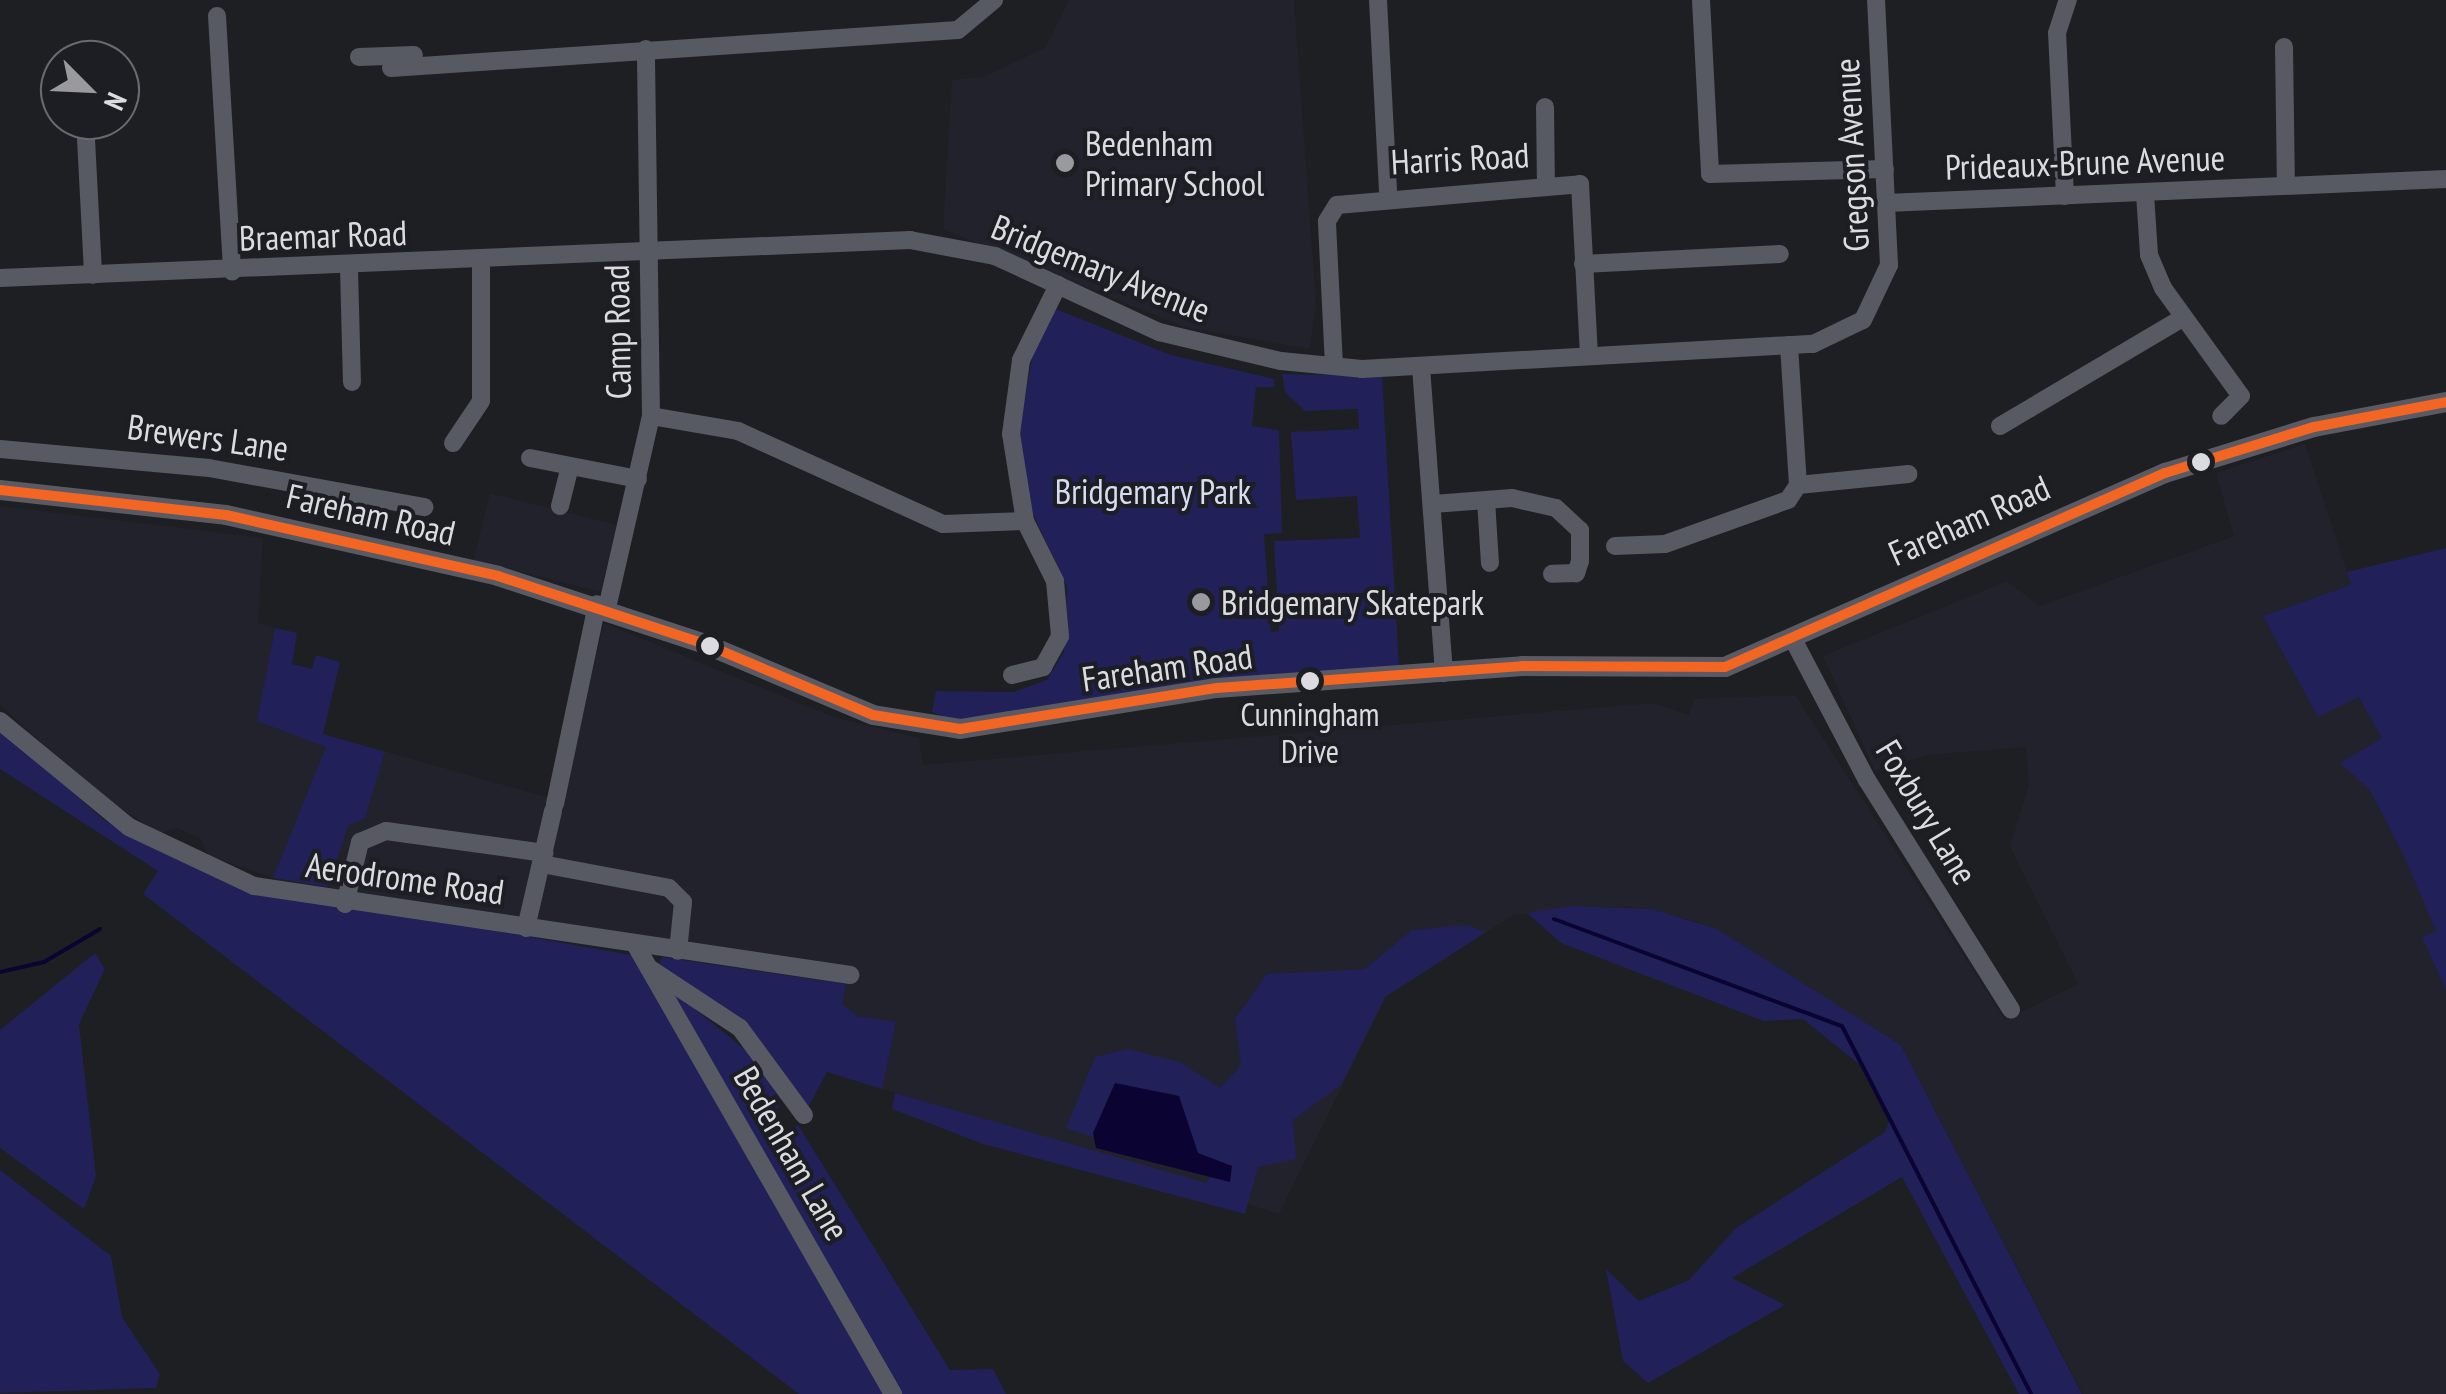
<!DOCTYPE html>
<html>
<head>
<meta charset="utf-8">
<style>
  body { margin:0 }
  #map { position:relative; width:2446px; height:1394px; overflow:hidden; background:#1e1f22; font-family:"PT Sans Narrow",sans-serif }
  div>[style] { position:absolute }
  .built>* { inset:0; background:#21222c; transform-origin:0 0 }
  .green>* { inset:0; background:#212058 }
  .water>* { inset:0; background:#0b0432 }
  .stream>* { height:4px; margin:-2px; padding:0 2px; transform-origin:2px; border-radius:2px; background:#0b0432 }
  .minor>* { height:18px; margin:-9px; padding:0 9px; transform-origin:9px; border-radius:9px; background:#575963 }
  .major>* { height:20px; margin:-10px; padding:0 10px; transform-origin:10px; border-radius:10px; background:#595a64 }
  .bus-1>* { height:10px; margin:-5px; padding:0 5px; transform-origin:5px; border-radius:5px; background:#f26522 }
  .dots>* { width:28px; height:28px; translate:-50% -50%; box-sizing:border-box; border:5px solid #1d1e23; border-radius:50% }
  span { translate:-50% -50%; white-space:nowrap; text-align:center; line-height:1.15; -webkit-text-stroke:8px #1d1e23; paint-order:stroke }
  .bus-label { font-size:32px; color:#dcdce0 }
  .poi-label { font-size:35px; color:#dcdce0 }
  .left { translate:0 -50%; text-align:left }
  .street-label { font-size:35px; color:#dcdce0 }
  .park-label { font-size:35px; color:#d8dcf1 }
  .north { position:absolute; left:40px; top:40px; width:100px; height:100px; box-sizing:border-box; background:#1d1e23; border:2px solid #696a6f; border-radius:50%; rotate:114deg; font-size:28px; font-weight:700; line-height:40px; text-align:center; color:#dcdce0 }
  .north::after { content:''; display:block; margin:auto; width:35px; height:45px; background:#9a9a9e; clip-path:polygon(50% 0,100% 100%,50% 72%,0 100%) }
</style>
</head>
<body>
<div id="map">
  <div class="built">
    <i style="clip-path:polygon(1069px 0,1294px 0,1316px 302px,1310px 349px,1184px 327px,943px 229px,952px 80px,984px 77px,1046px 47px)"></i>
    <i style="clip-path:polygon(2305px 444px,2347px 572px,2446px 548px,2446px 1394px,2083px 1394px,1901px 1045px,1695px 921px,1626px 906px,1513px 915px,1386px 997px,1279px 1214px,827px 1071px,847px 981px,691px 961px,694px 947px,328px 887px,319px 878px,273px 878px,208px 855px,201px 839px,178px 828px,160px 833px,99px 795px,0 705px,0 506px,263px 538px,258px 623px,275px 628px,259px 716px,561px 801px,604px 623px,833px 717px,919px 738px,923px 765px,1653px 703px,1689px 715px,1694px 699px,1795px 695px,2005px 1020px,2078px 984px,2010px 846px,2029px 785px,2026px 747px,1927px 755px,1875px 771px,1823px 656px,2007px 581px,2040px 606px,2234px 536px,2216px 473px)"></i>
    <i style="left:490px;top:493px;width:131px;height:69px;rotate:14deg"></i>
  </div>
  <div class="green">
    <i style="clip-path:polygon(1056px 309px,1171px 355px,1274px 379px,1274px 387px,1256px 387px,1252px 426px,1279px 430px,1282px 533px,1264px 534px,1271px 632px,1279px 631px,1274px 541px,1360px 538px,1357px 496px,1296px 500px,1291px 432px,1359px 429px,1358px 409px,1305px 411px,1285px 392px,1282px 374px,1382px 376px,1399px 666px,1017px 716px,953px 720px,932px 712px,936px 691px,1013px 692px,1047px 680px,1064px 652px,1067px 586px,1033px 514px,1017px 440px,1035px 342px)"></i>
    <i style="clip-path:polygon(2446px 548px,2446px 990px,2422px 937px,2436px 931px,2403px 854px,2370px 790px,2340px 763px,2382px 738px,2359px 697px,2318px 717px,2263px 616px,2351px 585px,2347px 572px)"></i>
    <i style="clip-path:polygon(275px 628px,297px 633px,292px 664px,312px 669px,316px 655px,340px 662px,323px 734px,385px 752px,365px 818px,348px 826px,328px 887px,273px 878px,326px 747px,257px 721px)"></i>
    <i style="clip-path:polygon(0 729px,104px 820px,228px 884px,631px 955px,887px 1394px,799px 1394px,143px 894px,158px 871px,0 769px)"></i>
    <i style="clip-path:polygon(1571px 906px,1652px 909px,1717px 929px,1901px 1045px,2082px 1394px,2019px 1394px,1902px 1177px,1732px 1278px,1785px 1305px,1648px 1383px,1623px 1361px,1606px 1269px,1639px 1301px,1689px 1280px,1736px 1228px,1885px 1132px,1891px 1117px,1865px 1069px,1803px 1019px,1764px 1021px,1561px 943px,1527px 913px)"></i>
    <i style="clip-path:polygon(1468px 925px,1486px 932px,1385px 997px,1341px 1085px,1293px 1120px,1296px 1159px,1258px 1167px,1245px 1214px,983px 1144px,892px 1109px,895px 1093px,1206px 1183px,1220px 1164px,1198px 1153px,1175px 1094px,1113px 1086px,1093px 1137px,1066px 1128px,1095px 1057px,1128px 1049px,1180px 1062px,1220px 1088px,1241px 1065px,1235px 1019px,1267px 974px,1365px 969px,1412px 930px)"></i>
    <i style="clip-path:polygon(95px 953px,105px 969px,79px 1024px,96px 1176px,84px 1209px,0 1148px,0 1030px)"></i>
    <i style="clip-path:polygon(662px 957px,846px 984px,842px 1005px,857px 1016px,896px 1022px,882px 1089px,827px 1072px,806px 1111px,745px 1024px,658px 966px)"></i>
    <i style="clip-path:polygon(669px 988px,754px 1057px,781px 1102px,763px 1134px,775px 1140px,798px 1125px,950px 1370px,993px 1369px,1006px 1394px,898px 1394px)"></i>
    <i style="clip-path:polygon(0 1170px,111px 1256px,122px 1317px,160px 1374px,156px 1388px,0 1393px)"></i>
  </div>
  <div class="water">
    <i style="clip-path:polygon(1115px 1083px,1179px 1096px,1198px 1153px,1232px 1166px,1230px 1182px,1096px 1148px,1093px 1133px)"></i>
  </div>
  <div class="stream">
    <i style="left:1554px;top:919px;width:307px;rotate:20.4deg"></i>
    <i style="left:1842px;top:1026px;width:414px;rotate:62.8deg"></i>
    <i style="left:0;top:972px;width:45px;rotate:-12.8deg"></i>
    <i style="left:44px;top:962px;width:65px;rotate:-30.5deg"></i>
  </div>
  <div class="minor">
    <i style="left:1378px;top:0;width:194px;rotate:87deg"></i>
    <i style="left:1701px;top:0;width:174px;rotate:87deg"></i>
    <i style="left:1710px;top:174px;width:175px;rotate:-1.6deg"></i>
    <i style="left:217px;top:16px;width:256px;rotate:86.6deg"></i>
    <i style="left:2284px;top:47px;width:138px;rotate:89.2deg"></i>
    <i style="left:82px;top:53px;width:7px;rotate:90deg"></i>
    <i style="left:359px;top:57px;width:55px;rotate:-2.1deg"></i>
    <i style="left:391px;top:68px;width:568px;rotate:-3.83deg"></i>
    <i style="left:958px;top:30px;width:47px;rotate:-39.8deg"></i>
    <i style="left:1545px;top:107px;width:78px;rotate:89.3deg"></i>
    <i style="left:85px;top:120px;width:155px;rotate:87deg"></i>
    <i style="left:2145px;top:194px;width:61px;rotate:86.2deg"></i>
    <i style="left:2149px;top:255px;width:36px;rotate:67deg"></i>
    <i style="left:2163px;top:288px;width:133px;rotate:54.2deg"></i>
    <i style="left:2241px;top:396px;width:28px;rotate:135deg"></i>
    <i style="left:2065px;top:196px;width:163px;rotate:-92.8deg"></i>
    <i style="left:2057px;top:33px;width:35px;rotate:-72deg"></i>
    <i style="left:1886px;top:203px;width:561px;rotate:-2.45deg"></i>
    <i style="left:1583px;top:264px;width:197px;rotate:-2.9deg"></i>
    <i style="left:349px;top:269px;width:113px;rotate:88.5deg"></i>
    <i style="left:0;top:278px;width:911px;rotate:-2.39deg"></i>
    <i style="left:910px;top:240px;width:86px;rotate:10.7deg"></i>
    <i style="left:995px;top:256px;width:181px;rotate:24.9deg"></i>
    <i style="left:1159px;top:332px;width:125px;rotate:13.4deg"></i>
    <i style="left:1281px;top:361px;width:81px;rotate:5.6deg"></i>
    <i style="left:1362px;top:369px;width:452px;rotate:-3.2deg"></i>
    <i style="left:1813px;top:344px;width:55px;rotate:-25.6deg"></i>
    <i style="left:1863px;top:320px;width:61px;rotate:-64.7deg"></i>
    <i style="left:1889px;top:265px;width:265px;rotate:-92.8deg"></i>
    <i style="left:1334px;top:366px;width:145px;rotate:-92.8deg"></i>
    <i style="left:1327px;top:221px;width:19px;rotate:-58deg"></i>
    <i style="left:1337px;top:205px;width:244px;rotate:-4.9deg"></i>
    <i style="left:1580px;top:184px;width:172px;rotate:87deg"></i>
    <i style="left:1421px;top:367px;width:307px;rotate:85.7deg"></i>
    <i style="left:651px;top:416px;width:88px;rotate:9.8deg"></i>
    <i style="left:738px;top:431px;width:225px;rotate:24.4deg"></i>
    <i style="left:943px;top:524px;width:82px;rotate:-2.1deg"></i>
    <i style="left:2000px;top:426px;width:208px;rotate:-30.6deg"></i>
    <i style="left:453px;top:443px;width:50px;rotate:-56.3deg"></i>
    <i style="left:481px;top:401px;width:140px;rotate:-90deg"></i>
    <i style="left:0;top:449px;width:210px;rotate:5.2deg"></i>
    <i style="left:209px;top:468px;width:219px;rotate:10.3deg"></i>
    <i style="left:530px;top:458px;width:110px;rotate:11deg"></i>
    <i style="left:1798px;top:485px;width:111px;rotate:-5.7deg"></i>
    <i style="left:1486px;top:500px;width:63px;rotate:86.4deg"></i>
    <i style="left:1433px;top:504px;width:79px;rotate:-4.3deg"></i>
    <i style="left:1512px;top:498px;width:45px;rotate:12.8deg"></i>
    <i style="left:1556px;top:508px;width:33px;rotate:43deg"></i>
    <i style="left:1580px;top:530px;width:31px;rotate:90deg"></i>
    <i style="left:1580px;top:561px;width:13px;rotate:108deg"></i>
    <i style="left:1576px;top:573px;width:24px;rotate:178deg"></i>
    <i style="left:560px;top:506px;width:41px;rotate:-76deg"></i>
    <i style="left:1615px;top:546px;width:50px;rotate:-2.3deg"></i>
    <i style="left:1665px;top:544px;width:131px;rotate:-19.7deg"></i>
    <i style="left:1788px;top:500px;width:18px;rotate:-56deg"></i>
    <i style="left:1798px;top:485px;width:140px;rotate:-93.7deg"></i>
    <i style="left:607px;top:608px;width:197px;rotate:-77.1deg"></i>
    <i style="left:651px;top:416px;width:367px;rotate:-90.8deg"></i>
    <i style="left:1795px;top:643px;width:155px;rotate:62.3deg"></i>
    <i style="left:1867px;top:780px;width:271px;rotate:57.9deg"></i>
    <i style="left:1012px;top:675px;width:32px;rotate:-14deg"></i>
    <i style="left:1043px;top:667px;width:35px;rotate:-61deg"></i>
    <i style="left:1060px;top:636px;width:55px;rotate:-95.2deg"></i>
    <i style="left:1055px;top:581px;width:67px;rotate:-116.6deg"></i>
    <i style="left:1025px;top:521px;width:88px;rotate:-99.1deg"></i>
    <i style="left:1011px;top:434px;width:75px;rotate:-82.3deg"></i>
    <i style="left:1021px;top:360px;width:84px;rotate:-63.7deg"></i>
    <i style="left:0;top:721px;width:167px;rotate:39.4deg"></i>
    <i style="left:129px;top:827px;width:138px;rotate:25.3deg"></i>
    <i style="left:254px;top:886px;width:603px;rotate:8.49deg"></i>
    <i style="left:555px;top:804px;width:204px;rotate:-78.1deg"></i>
    <i style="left:542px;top:864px;width:129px;rotate:10.7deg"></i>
    <i style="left:669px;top:888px;width:20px;rotate:45deg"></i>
    <i style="left:683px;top:902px;width:49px;rotate:95.8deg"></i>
    <i style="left:345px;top:904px;width:64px;rotate:-76.4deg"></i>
    <i style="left:360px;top:842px;width:28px;rotate:-23deg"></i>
    <i style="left:386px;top:831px;width:160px;rotate:7.9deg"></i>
    <i style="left:526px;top:928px;width:120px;rotate:-77deg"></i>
    <i style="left:635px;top:944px;width:519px;rotate:60.17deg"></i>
    <i style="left:649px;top:968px;width:109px;rotate:33.4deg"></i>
    <i style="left:740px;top:1028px;width:108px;rotate:53.7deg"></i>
  </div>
  <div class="major">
    <i style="left:0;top:490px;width:227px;rotate:6.3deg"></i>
    <i style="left:226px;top:515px;width:279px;rotate:12.6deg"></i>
    <i style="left:498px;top:576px;width:218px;rotate:18.2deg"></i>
    <i style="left:705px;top:644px;width:182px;rotate:22.9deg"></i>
    <i style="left:873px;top:715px;width:88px;rotate:9.1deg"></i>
    <i style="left:960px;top:729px;width:260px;rotate:-9.1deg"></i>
    <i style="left:1217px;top:688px;width:306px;rotate:-4.1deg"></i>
    <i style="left:1522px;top:666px;width:203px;rotate:0.3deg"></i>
    <i style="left:1725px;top:667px;width:481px;rotate:-23.8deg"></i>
    <i style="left:2165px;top:473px;width:156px;rotate:-17.2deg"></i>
    <i style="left:2314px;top:427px;width:134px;rotate:-10.7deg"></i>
  </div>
  <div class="bus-1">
    <i style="left:0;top:490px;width:227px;rotate:6.3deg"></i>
    <i style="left:226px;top:515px;width:279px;rotate:12.6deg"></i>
    <i style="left:498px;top:576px;width:218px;rotate:18.2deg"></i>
    <i style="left:705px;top:644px;width:182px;rotate:22.9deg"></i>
    <i style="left:873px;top:715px;width:88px;rotate:9.1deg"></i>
    <i style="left:960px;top:729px;width:260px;rotate:-9.1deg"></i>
    <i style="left:1217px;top:688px;width:306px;rotate:-4.1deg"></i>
    <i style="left:1522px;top:666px;width:203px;rotate:0.3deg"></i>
    <i style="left:1725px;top:667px;width:481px;rotate:-23.8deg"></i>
    <i style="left:2165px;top:473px;width:156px;rotate:-17.2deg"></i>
    <i style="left:2314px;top:427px;width:134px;rotate:-10.7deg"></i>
  </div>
  <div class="dots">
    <i style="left:1065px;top:163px;background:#9a9a9e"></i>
    <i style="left:2201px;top:462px;background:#dcdce0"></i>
    <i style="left:1201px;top:602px;background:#9a9a9e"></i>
    <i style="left:710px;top:646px;background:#dcdce0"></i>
    <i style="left:1310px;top:681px;background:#dcdce0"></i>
  </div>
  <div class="bus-label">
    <span style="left:1310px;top:733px">Cunningham<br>Drive</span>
  </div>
  <div class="poi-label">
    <span class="left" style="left:1085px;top:163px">Bedenham<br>Primary School</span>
    <span class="left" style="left:1221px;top:602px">Bridgemary Skatepark</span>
  </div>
  <div class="street-label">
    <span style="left:1851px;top:155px;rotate:-93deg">Gregson Avenue</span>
    <span style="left:1460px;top:158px;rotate:-3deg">Harris Road</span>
    <span style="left:2085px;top:162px;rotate:-2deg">Prideaux-Brune Avenue</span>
    <span style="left:323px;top:235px;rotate:-2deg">Braemar Road</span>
    <span style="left:1101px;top:268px;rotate:22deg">Bridgemary Avenue</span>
    <span style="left:617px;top:332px;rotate:-91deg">Camp Road</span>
    <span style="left:208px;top:437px;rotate:8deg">Brewers Lane</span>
    <span style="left:371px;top:514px;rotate:13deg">Fareham Road</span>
    <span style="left:1969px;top:520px;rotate:-24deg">Fareham Road</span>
    <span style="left:1167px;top:667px;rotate:-8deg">Fareham Road</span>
    <span style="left:1927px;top:812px;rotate:59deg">Foxbury Lane</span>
    <span style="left:405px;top:878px;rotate:8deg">Aerodrome Road</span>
    <span style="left:792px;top:1153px;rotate:60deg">Bedenham Lane</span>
  </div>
  <div class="park-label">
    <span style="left:1153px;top:491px">Bridgemary Park</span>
  </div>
  <div class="north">N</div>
</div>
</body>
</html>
